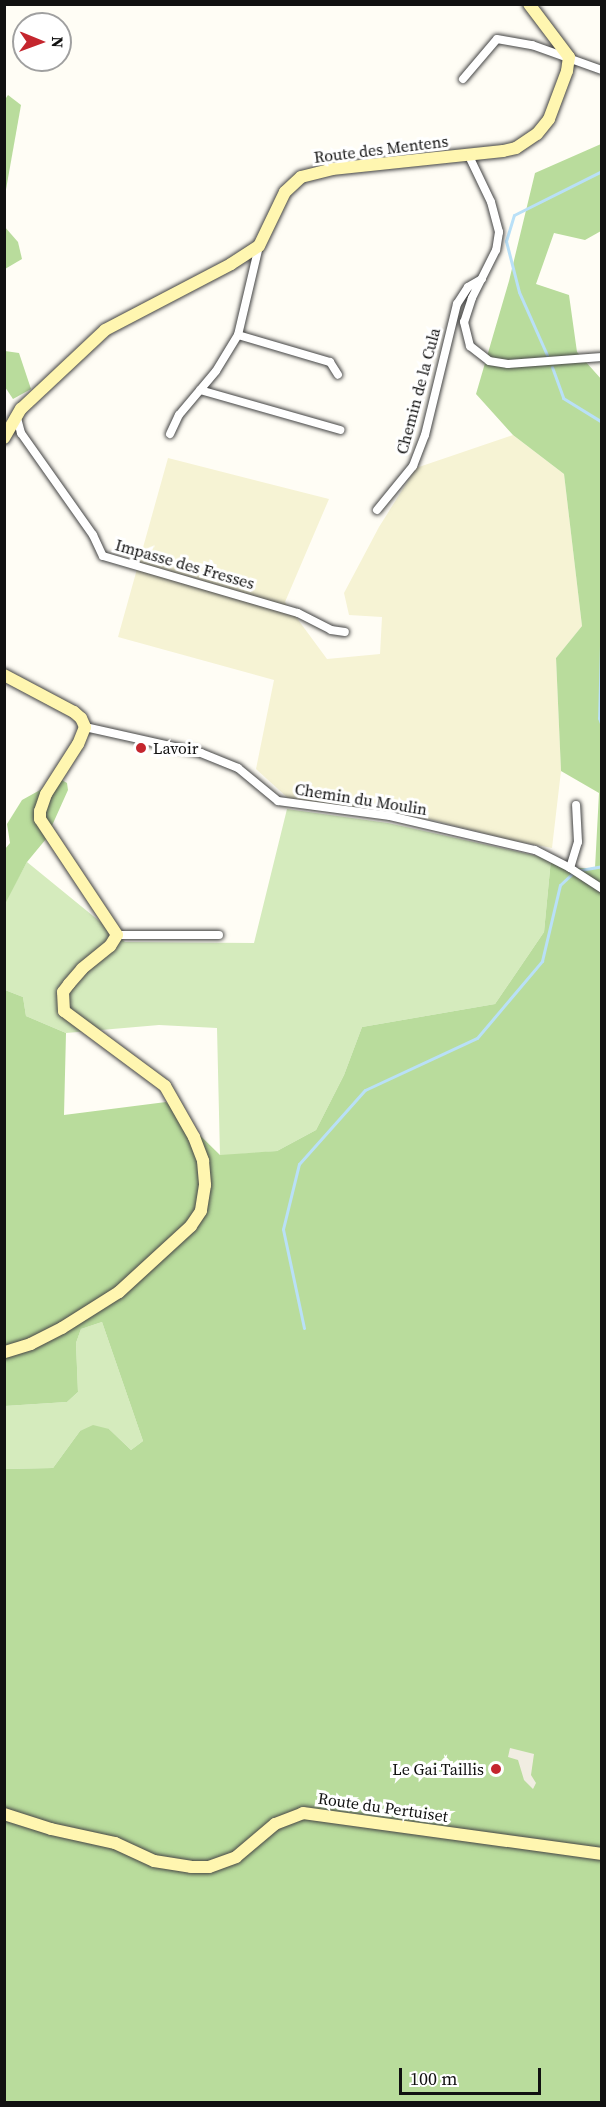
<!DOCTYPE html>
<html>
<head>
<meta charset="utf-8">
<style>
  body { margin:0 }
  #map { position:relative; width:606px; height:2107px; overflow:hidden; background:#fffdf5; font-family:"Source Serif 4",serif }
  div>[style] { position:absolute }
  .farmland>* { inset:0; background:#f6f3d4 }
  .green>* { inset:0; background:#d5ebbd }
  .forest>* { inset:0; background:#b9dc9c }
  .plaza>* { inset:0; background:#f1ede2 }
  .stream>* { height:3px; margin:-1.5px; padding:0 1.5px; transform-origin:1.5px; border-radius:1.5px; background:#b9e0f7 }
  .roads { filter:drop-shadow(0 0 2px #444) drop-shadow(0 0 2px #444) }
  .street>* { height:8px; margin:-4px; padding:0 4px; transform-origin:4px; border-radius:4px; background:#fff }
  .secondary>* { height:12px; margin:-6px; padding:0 6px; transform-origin:6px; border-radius:6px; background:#fff6b0 }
  .dots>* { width:16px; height:16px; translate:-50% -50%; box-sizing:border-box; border:3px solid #fff; border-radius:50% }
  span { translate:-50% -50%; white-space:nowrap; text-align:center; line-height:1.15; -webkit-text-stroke:6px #fff; paint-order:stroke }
  .street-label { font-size:16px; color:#111 }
  .poi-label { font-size:16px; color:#111 }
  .left { translate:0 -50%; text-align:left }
  .right { translate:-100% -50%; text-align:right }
  .frame { position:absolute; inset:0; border:6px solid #111; pointer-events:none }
  .north { position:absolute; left:12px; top:12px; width:60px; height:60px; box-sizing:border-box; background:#fff; border:2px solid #a0a0a0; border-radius:50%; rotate:91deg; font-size:16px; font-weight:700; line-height:24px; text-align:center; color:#111 }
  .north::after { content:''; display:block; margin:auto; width:21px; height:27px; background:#c4262e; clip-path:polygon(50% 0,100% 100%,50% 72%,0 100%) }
  .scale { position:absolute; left:399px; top:2068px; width:142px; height:27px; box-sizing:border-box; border:3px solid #111; border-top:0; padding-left:8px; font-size:18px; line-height:21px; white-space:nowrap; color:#111; -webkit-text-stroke:4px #fff; paint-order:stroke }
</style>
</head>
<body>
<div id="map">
  <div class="farmland">
    <i style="clip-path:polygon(513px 435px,564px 474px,582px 626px,556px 658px,561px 771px,552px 848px,511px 840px,413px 815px,289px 799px,256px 769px,274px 680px,118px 637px,168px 458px,329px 499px,285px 602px,327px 659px,380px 654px,382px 617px,349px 615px,344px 593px,379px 527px,416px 468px)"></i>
  </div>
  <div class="green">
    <i style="clip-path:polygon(287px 809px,388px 823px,551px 859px,544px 932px,495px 1004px,362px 1027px,344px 1075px,316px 1130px,277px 1151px,220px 1156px,217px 1028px,159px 1025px,66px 1033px,26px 1016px,23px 997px,5px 990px,4px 904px,27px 862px,125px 942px,254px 943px)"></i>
    <i style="clip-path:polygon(102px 1322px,143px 1441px,131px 1450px,109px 1429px,80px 1431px,53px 1468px,5px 1469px,5px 1406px,67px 1402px,78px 1392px,76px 1343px,81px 1329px)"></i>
  </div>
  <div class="forest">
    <i style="clip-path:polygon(8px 95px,21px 105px,5px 195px,4px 101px)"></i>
    <i style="clip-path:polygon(601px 144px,601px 231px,585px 240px,554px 233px,536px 284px,569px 295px,577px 352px,602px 380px,601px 2102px,5px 2102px,5px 1469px,53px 1468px,80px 1431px,93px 1425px,109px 1429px,131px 1450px,143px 1441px,102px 1322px,81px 1329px,76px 1343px,78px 1392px,67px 1402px,5px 1406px,5px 990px,23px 997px,26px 1016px,66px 1033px,64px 1115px,166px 1102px,220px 1155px,277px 1151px,316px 1130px,344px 1075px,362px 1027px,495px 1004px,544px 932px,551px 859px,570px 868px,595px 868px,599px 793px,561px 771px,556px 658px,582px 626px,564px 474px,513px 435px,476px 394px,509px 281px,535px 173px)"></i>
    <i style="clip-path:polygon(4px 226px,18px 242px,22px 259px,5px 269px)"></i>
    <i style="clip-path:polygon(5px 351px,19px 353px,31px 389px,13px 399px,5px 387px)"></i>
    <i style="clip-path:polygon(60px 779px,67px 783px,68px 790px,46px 839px,27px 862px,5px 904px,5px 849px,10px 843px,7px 824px,22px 800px)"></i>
  </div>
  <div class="plaza">
    <i style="clip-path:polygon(510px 1748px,534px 1754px,531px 1775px,536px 1783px,533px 1789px,524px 1780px,518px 1760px,508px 1757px)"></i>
  </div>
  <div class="stream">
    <i style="left:547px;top:355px;width:69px;rotate:-114deg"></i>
    <i style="left:519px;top:292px;width:53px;rotate:-104.3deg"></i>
    <i style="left:506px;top:241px;width:27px;rotate:-73deg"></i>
    <i style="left:514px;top:215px;width:98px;rotate:-26.6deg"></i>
    <i style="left:552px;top:367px;width:33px;rotate:70deg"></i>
    <i style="left:563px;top:398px;width:46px;rotate:31.6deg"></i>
    <i style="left:602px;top:607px;width:111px;rotate:91.5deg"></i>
    <i style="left:599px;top:718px;width:9px;rotate:69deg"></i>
    <i style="left:304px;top:1328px;width:101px;rotate:-102deg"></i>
    <i style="left:283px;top:1229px;width:67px;rotate:-76.2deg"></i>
    <i style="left:299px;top:1164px;width:99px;rotate:-48.3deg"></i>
    <i style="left:365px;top:1090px;width:123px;rotate:-24.9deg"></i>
    <i style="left:477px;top:1038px;width:101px;rotate:-49.8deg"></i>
    <i style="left:542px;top:961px;width:78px;rotate:-76.7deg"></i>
    <i style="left:560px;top:885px;width:21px;rotate:-43deg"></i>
    <i style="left:575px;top:871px;width:27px;rotate:-10deg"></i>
  </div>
  <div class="roads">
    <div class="street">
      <i style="left:463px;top:79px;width:52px;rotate:-49.6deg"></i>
      <i style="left:497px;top:39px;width:36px;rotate:10deg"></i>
      <i style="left:532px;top:45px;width:74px;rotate:19.7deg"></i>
      <i style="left:468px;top:154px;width:53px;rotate:64.4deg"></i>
      <i style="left:491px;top:202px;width:31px;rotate:75deg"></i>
      <i style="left:499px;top:232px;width:18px;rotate:99deg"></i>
      <i style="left:496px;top:250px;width:54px;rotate:116.6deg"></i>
      <i style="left:472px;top:298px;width:25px;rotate:108deg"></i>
      <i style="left:464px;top:322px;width:25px;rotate:76deg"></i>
      <i style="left:470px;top:346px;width:24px;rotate:38deg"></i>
      <i style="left:489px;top:361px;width:19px;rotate:9deg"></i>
      <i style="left:508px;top:364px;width:94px;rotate:-4.3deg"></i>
      <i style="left:238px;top:335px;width:96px;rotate:16.4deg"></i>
      <i style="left:330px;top:362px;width:15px;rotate:58deg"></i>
      <i style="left:200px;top:390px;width:146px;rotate:15.9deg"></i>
      <i style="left:17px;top:418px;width:16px;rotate:75deg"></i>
      <i style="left:21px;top:433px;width:125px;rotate:54.8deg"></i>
      <i style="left:93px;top:535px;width:23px;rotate:65deg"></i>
      <i style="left:103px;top:556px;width:203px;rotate:16.3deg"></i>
      <i style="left:298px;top:613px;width:37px;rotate:27deg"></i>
      <i style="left:331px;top:630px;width:14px;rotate:8deg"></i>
      <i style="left:170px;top:434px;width:21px;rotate:-65deg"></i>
      <i style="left:179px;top:415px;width:57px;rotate:-49.9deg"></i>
      <i style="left:216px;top:371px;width:42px;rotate:-58.6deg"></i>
      <i style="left:238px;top:335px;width:91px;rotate:-76.7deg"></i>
      <i style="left:377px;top:510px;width:57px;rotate:-50.7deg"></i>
      <i style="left:413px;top:466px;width:33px;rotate:-69deg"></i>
      <i style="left:425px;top:435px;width:135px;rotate:-76.3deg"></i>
      <i style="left:457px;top:304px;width:20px;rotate:-57deg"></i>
      <i style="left:468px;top:287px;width:16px;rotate:-30deg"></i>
      <i style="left:85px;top:727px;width:119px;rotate:12.6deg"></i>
      <i style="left:201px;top:753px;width:40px;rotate:22deg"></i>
      <i style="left:238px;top:768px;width:52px;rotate:39.5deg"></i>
      <i style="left:278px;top:801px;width:113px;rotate:7.6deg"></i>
      <i style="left:390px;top:816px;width:149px;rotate:13.2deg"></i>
      <i style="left:535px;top:850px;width:39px;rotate:27deg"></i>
      <i style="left:570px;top:868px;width:38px;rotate:33deg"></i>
      <i style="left:570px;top:868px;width:27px;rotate:-73deg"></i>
      <i style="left:578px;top:842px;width:37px;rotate:-93deg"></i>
      <i style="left:117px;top:935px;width:102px"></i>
    </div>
    <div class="secondary">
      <i style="left:4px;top:438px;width:34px;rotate:-60deg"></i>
      <i style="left:21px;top:409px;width:115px;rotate:-43.2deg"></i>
      <i style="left:105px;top:330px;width:142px;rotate:-27.6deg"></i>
      <i style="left:231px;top:264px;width:33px;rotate:-33deg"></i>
      <i style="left:259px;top:246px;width:60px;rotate:-64.3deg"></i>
      <i style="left:285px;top:192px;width:22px;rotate:-43deg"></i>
      <i style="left:301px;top:177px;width:32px;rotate:-14deg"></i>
      <i style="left:332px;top:169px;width:172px;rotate:-6deg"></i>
      <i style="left:503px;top:151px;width:13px;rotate:-13deg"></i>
      <i style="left:516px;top:148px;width:25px;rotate:-34deg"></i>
      <i style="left:537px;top:134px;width:19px;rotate:-51deg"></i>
      <i style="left:549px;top:119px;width:51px;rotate:-69.4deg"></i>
      <i style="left:567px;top:71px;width:14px;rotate:-82deg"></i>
      <i style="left:569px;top:57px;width:66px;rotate:-127deg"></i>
      <i style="left:4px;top:675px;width:79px;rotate:27.9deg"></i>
      <i style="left:74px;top:712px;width:9px;rotate:41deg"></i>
      <i style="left:81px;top:718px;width:10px;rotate:66deg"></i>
      <i style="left:85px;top:727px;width:18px;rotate:112deg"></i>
      <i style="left:78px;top:744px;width:59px;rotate:122.6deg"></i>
      <i style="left:46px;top:794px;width:18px;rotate:109deg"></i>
      <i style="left:40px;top:811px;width:8px;rotate:90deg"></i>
      <i style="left:40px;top:819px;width:139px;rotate:56.4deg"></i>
      <i style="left:117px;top:935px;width:13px;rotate:122deg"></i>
      <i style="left:110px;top:946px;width:36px;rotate:141deg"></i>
      <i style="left:82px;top:969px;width:20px;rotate:131deg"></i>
      <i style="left:69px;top:984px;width:10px;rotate:127deg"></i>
      <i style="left:63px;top:992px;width:19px;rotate:87deg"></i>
      <i style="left:64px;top:1011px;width:126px;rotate:36.6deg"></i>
      <i style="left:165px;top:1086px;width:59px;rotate:60.4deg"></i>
      <i style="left:194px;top:1137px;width:26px;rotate:69deg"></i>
      <i style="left:203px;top:1161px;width:24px;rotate:85deg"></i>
      <i style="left:205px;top:1185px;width:26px;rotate:99deg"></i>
      <i style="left:201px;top:1211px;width:18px;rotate:124deg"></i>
      <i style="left:191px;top:1226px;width:98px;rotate:137.5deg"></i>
      <i style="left:119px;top:1292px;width:67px;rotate:147.7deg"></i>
      <i style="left:62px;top:1328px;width:35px;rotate:153deg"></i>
      <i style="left:31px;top:1344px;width:28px;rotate:163deg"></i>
      <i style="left:4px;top:1814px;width:49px;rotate:17.7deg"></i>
      <i style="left:51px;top:1829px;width:66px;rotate:12.3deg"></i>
      <i style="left:115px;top:1843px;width:43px;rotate:24.8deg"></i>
      <i style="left:154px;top:1861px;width:37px;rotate:9deg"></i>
      <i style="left:191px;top:1867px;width:18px"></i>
      <i style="left:209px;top:1867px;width:29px;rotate:-20deg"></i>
      <i style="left:236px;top:1857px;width:51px;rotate:-40.2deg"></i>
      <i style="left:275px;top:1824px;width:30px;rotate:-21deg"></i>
      <i style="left:303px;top:1813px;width:302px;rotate:7.8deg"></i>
    </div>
  </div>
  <div class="dots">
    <i style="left:141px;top:748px;background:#c4262e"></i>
    <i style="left:496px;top:1769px;background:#c4262e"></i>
  </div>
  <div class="street-label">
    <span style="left:381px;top:149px;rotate:-7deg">Route des Mentens</span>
    <span style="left:418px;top:391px;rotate:-75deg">Chemin de la Cula</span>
    <span style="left:185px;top:564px;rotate:16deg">Impasse des Fresses</span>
    <span style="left:361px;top:799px;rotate:9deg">Chemin du Moulin</span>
    <span style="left:383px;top:1807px;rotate:8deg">Route du Pertuiset</span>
  </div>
  <div class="poi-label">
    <span class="left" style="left:153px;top:748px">Lavoir</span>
    <span class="right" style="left:484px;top:1769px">Le Gai Taillis</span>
  </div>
  <div class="frame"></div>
  <div class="north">N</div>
  <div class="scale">100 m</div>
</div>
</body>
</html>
